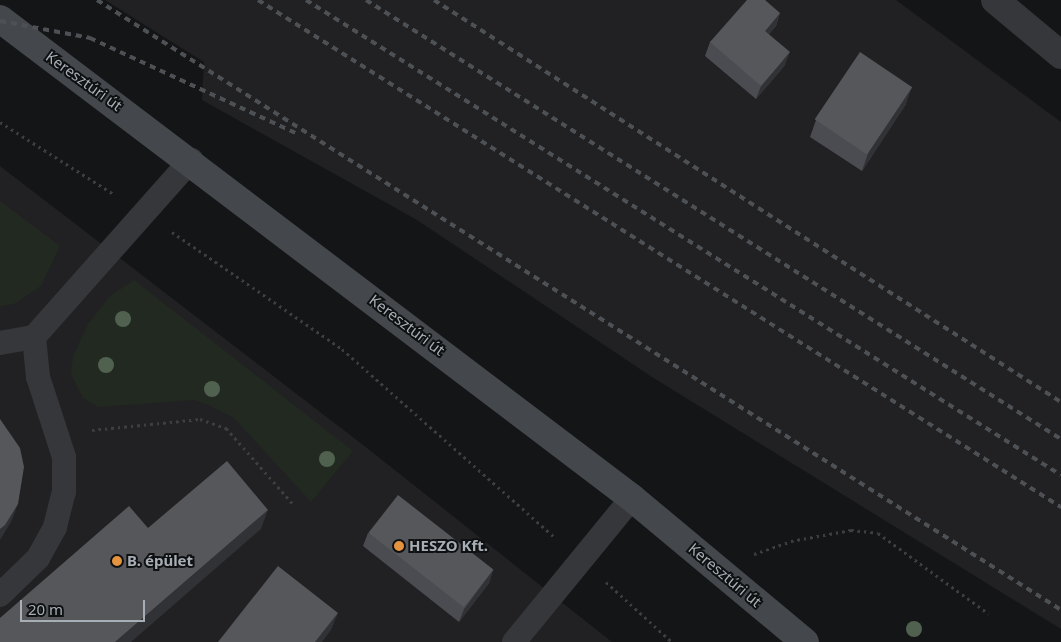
<!DOCTYPE html>
<html>
<head>
<meta charset="utf-8">
<style>
  body { margin:0 }
  #map { position:relative; width:1061px; height:642px; overflow:hidden; background:#141516; font-family:"Noto Sans",sans-serif }
  div>[style] { position:absolute }
  .built>* { inset:0; background:#212123 }
  .green>* { inset:0; background:#212921 }
  .path>* { height:3px; margin-top:-1.5px; transform-origin:0; background:repeating-linear-gradient(90deg,#3c3e42 0 2.5px,transparent 0 6.5px) }
  .service>* { height:24px; margin:-12px; padding:0 12px; transform-origin:12px; border-radius:12px; background:#36373b }
  .tertiary>* { height:28px; margin:-14px; padding:0 14px; transform-origin:14px; border-radius:14px; background:#36373b }
  .secondary>* { height:28px; margin:-14px; padding:0 14px; transform-origin:14px; border-radius:14px; background:#44474b }
  .rail>* { height:4px; margin-top:-2px; transform-origin:0; background:repeating-linear-gradient(90deg,#4d5054 0 6px,transparent 0 11px) }
  .trees>* { width:16px; height:16px; margin:-8px; border-radius:50%; background:#516150 }
  .wall>* { inset:0; background:#4b4c51 }
  .shaded-wall>* { inset:0; background:#313235 }
  .building>* { inset:0; background:#55575b; transform-origin:0 0 }
  .dots>* { width:14px; height:14px; translate:-50% -50%; box-sizing:border-box; border:2px solid #0f1011; border-radius:50% }
  span { translate:-50% -50%; white-space:nowrap; text-align:center; line-height:1.15; -webkit-text-stroke:4px #0f1011; paint-order:stroke }
  .street-label { font-size:15px; color:#a7aeb5 }
  .poi-label { font-size:15px; color:#a7aeb5; font-weight:700 }
  .left { translate:0 -50%; text-align:left }
  .scale { position:absolute; left:20px; top:600px; width:125px; height:22px; box-sizing:border-box; border:2px solid #a7aeb5; border-top:0; padding-left:6px; font-size:15px; line-height:18px; white-space:nowrap; color:#a7aeb5; -webkit-text-stroke:4px #0f1011; paint-order:stroke }
</style>
</head>
<body>
<div id="map">
  <div class="built">
    <i style="clip-path:polygon(105px 0,896px 0,1061px 122px,1061px 629px,652px 377px,417px 220px,202px 100px,204px 62px)"></i>
    <i style="clip-path:polygon(0 166px,367px 448px,612px 642px,0 642px)"></i>
  </div>
  <div class="green">
    <i style="clip-path:polygon(0 201px,60px 246px,41px 286px,14px 304px,0 306px)"></i>
    <i style="clip-path:polygon(134px 280px,353px 451px,311px 502px,234px 418px,211px 406px,194px 400px,98px 407px,83px 398px,71px 374px,73px 356px,88px 324px,110px 296px)"></i>
  </div>
  <div class="path">
    <i style="left:0;top:122px;width:136px;rotate:32.4deg"></i>
    <i style="left:172px;top:232px;width:206px;rotate:34.5deg"></i>
    <i style="left:342px;top:349px;width:286px;rotate:41.5deg"></i>
    <i style="left:92px;top:430px;width:109px;rotate:-5.8deg"></i>
    <i style="left:200px;top:419px;width:28px;rotate:19deg"></i>
    <i style="left:226px;top:428px;width:103px;rotate:48.6deg"></i>
    <i style="left:754px;top:554px;width:39px;rotate:-19deg"></i>
    <i style="left:791px;top:541px;width:61px;rotate:-10.4deg"></i>
    <i style="left:851px;top:530px;width:27px;rotate:6deg"></i>
    <i style="left:878px;top:533px;width:137px;rotate:36.1deg"></i>
    <i style="left:606px;top:582px;width:89px;rotate:42.3deg"></i>
  </div>
  <div class="service">
    <i style="left:0;top:343px;width:35px;rotate:-10deg"></i>
    <i style="left:34px;top:337px;width:237px;rotate:-48.4deg"></i>
    <i style="left:0;top:595px;width:53px;rotate:-44.2deg"></i>
    <i style="left:38px;top:558px;width:35px;rotate:-61deg"></i>
    <i style="left:55px;top:527px;width:36px;rotate:-76deg"></i>
    <i style="left:64px;top:492px;width:35px;rotate:-90deg"></i>
    <i style="left:64px;top:457px;width:84px;rotate:-108deg"></i>
    <i style="left:38px;top:377px;width:40px;rotate:-95.7deg"></i>
    <i style="left:514px;top:642px;width:186px;rotate:-50.7deg"></i>
  </div>
  <div class="tertiary">
    <i style="left:995px;top:0;width:86px;rotate:39.8deg"></i>
  </div>
  <div class="secondary">
    <i style="left:0;top:19px;width:793px;rotate:37.16deg"></i>
    <i style="left:632px;top:498px;width:225px;rotate:39.8deg"></i>
  </div>
  <div class="rail">
    <i style="left:97px;top:0;width:1141px;rotate:32.32deg"></i>
    <i style="left:258px;top:0;width:950px;rotate:32.27deg"></i>
    <i style="left:306px;top:0;width:892px;rotate:32.18deg"></i>
    <i style="left:366px;top:0;width:822px;rotate:32.28deg"></i>
    <i style="left:434px;top:0;width:745px;rotate:32.67deg"></i>
    <i style="left:0;top:21px;width:92px;rotate:10.7deg"></i>
    <i style="left:90px;top:38px;width:227px;rotate:24.8deg"></i>
  </div>
  <div class="trees">
    <i style="left:123px;top:319px"></i>
    <i style="left:106px;top:365px"></i>
    <i style="left:212px;top:389px"></i>
    <i style="left:327px;top:459px"></i>
    <i style="left:914px;top:629px"></i>
  </div>
  <div class="wall">
    <i style="clip-path:polygon(780px 13px,776px 26px,769px 34px,785px 65px,756px 99px,705px 56px,710px 42px)"></i>
    <i style="clip-path:polygon(906px 104px,862px 171px,810px 137px,816px 120px)"></i>
    <i style="clip-path:polygon(368px 533px,493px 570px,489px 583px,459px 622px,363px 546px)"></i>
  </div>
  <div class="shaded-wall">
    <i style="clip-path:polygon(780px 13px,776px 26px,760px 44px,765px 31px)"></i>
    <i style="clip-path:polygon(790px 52px,785px 65px,756px 99px,761px 86px)"></i>
    <i style="clip-path:polygon(912px 87px,906px 104px,862px 171px,868px 153px)"></i>
    <i style="clip-path:polygon(18px 504px,11px 522px,0 540px,0 529px)"></i>
    <i style="clip-path:polygon(268px 510px,261px 529px,131px 642px,115px 642px)"></i>
    <i style="clip-path:polygon(493px 570px,489px 583px,459px 622px,464px 609px)"></i>
    <i style="clip-path:polygon(338px 613px,331px 630px,322px 642px,315px 642px)"></i>
  </div>
  <div class="building">
    <i style="clip-path:polygon(747px 0,765px 0,780px 13px,765px 31px,790px 52px,761px 86px,710px 42px)"></i>
    <i style="left:860px;top:52px;width:63px;height:81px;rotate:34deg"></i>
    <i style="clip-path:polygon(0 419px,20px 448px,24px 467px,18px 504px,5px 525px,0 529px)"></i>
    <i style="clip-path:polygon(227px 461px,268px 510px,115px 642px,0 642px,0 618px,129px 506px,148px 528px)"></i>
    <i style="left:398px;top:495px;width:121px;height:48px;rotate:38deg"></i>
    <i style="clip-path:polygon(278px 566px,338px 613px,315px 642px,218px 642px)"></i>
  </div>
  <div class="dots">
    <i style="left:399px;top:546px;background:#e4933f"></i>
    <i style="left:117px;top:561px;background:#e4933f"></i>
  </div>
  <div class="street-label">
    <span style="left:84px;top:81px;rotate:36deg">Keresztúri út</span>
    <span style="left:407px;top:325px;rotate:37deg">Keresztúri út</span>
    <span style="left:725px;top:575px;rotate:40deg">Keresztúri út</span>
  </div>
  <div class="poi-label">
    <span class="left" style="left:409px;top:546px">HESZO Kft.</span>
    <span class="left" style="left:127px;top:561px">B. épület</span>
  </div>
  <div class="scale">20 m</div>
</div>
</body>
</html>
